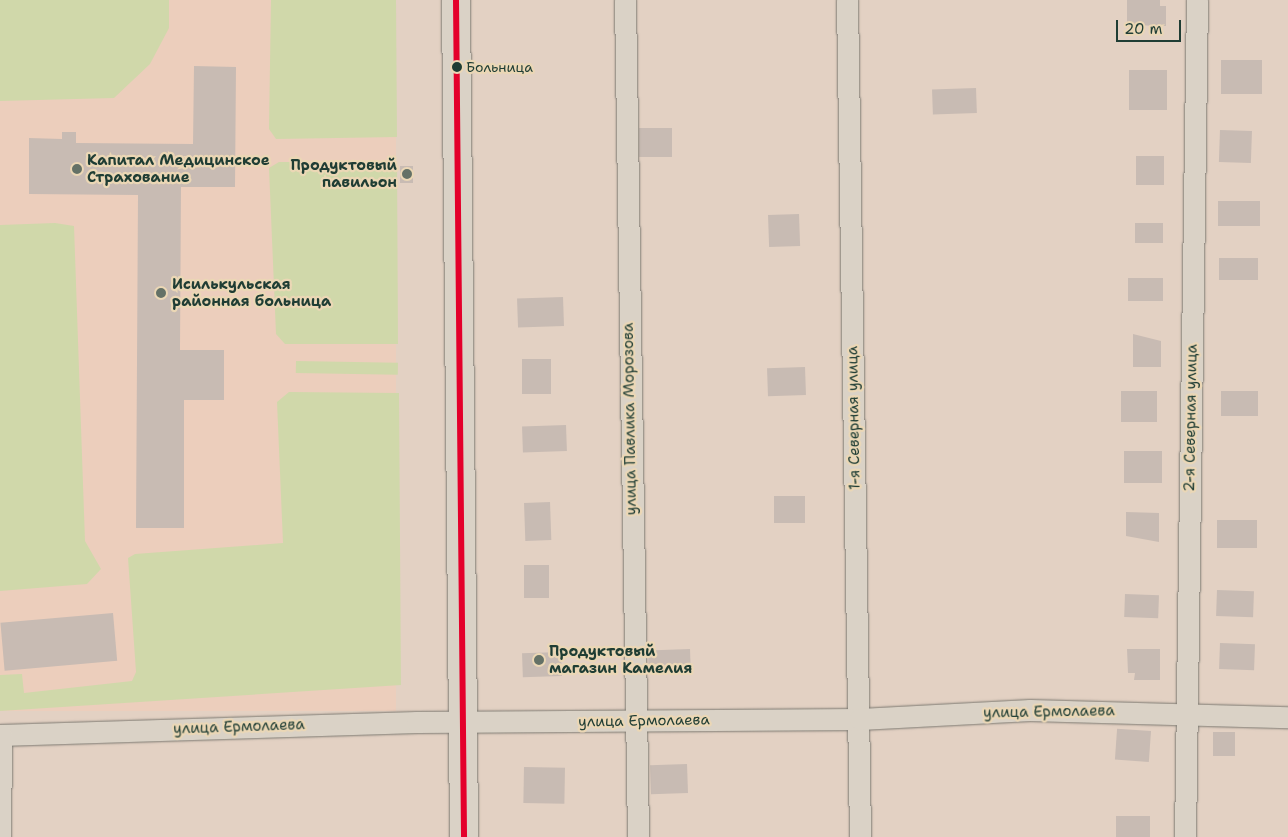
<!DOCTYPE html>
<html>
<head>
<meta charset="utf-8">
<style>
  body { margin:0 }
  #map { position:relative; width:1288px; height:837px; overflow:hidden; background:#e3d1c3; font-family:"Shantell Sans",sans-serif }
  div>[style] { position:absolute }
  .built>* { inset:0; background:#eccebc; transform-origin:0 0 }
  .green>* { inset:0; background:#d0d8aa; transform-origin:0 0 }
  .building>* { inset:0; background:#c8bbb3; transform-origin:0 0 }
  .roads { filter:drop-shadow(0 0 1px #7d7a72) drop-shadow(0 0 1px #7d7a72) }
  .minor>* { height:21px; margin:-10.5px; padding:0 10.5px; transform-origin:10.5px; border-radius:10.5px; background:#dad2c6 }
  .tertiary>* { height:28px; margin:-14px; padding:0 14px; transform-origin:14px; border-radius:14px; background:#dad2c6 }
  .bus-1>* { height:6px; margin:-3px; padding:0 3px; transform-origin:3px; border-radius:3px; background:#e4002b }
  .dots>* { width:14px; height:14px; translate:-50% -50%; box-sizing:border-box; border:2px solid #ebd7b5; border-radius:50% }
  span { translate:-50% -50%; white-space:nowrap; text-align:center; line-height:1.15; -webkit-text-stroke:4.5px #ebd7b5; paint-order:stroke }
  .bus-label { font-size:14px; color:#1f3d34 }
  .left { translate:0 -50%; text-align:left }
  .poi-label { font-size:15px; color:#1f3d34; font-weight:700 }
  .right { translate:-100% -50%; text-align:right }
  .street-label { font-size:15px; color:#1f3d34 }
  .scale { position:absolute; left:1116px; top:20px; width:65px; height:22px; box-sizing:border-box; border:2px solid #1f3d34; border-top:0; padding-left:6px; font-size:15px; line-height:18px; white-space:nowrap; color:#1f3d34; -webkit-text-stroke:4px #ebd7b5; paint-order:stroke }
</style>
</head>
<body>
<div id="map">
  <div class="built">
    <i style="left:0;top:0;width:396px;height:711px"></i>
  </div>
  <div class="green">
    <i style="clip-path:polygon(0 0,169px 0,169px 28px,150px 64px,114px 98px,0 101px)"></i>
    <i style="clip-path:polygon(271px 0,396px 0,397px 137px,276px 139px,269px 129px)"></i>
    <i style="clip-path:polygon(279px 162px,397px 162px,398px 344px,285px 344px,276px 334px,269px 168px)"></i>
    <i style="clip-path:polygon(55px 223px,74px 226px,85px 541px,101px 569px,87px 584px,0 591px,0 225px)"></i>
    <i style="left:296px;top:361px;width:102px;height:12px;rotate:1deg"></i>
    <i style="clip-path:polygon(289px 392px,399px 393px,401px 685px,0 711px,0 675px,22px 674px,24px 693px,132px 681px,136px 672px,128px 558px,135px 554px,283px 543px,277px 402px)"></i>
  </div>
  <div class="building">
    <i style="clip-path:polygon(1127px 0,1160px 0,1160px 6px,1166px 6px,1166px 26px,1127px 25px)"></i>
    <i style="left:1221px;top:60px;width:41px;height:34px"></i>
    <i style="clip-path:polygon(194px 66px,236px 67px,235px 187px,181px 187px,180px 350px,224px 350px,224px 400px,184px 400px,184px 528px,136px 528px,138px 195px,29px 194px,29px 138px,62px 139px,62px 132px,76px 132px,76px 143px,193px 144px)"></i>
    <i style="left:1129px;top:70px;width:38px;height:40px"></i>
    <i style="left:976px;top:88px;width:25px;height:44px;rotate:88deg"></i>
    <i style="left:639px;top:128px;width:33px;height:29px"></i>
    <i style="left:1220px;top:130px;width:32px;height:32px;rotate:2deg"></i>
    <i style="left:1136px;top:156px;width:28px;height:29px"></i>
    <i style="left:400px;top:166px;width:13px;height:17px"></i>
    <i style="left:1218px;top:201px;width:42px;height:25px"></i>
    <i style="left:799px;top:214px;width:32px;height:31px;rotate:88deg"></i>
    <i style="left:1135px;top:223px;width:28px;height:20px"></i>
    <i style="left:1219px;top:258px;width:39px;height:22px"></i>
    <i style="left:1128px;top:278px;width:35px;height:23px"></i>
    <i style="left:563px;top:297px;width:29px;height:46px;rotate:88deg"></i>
    <i style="clip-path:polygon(1133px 334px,1161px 341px,1161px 367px,1133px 367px)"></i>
    <i style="left:551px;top:359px;width:35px;height:29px;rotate:90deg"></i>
    <i style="left:805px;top:367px;width:28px;height:38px;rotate:88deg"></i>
    <i style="left:1121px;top:391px;width:36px;height:31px"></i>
    <i style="left:1258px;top:391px;width:25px;height:37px;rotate:90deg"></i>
    <i style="left:566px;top:425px;width:26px;height:44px;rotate:88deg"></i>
    <i style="left:1124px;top:451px;width:38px;height:32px"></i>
    <i style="left:805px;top:496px;width:27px;height:31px;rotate:90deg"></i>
    <i style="left:550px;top:502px;width:38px;height:26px;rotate:88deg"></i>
    <i style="clip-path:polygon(1126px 512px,1159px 513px,1159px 542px,1126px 536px)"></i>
    <i style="left:1217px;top:520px;width:40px;height:28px"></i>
    <i style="left:524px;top:565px;width:25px;height:33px"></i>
    <i style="left:1217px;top:590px;width:37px;height:26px;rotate:2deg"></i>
    <i style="left:1125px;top:594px;width:34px;height:23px;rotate:2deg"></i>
    <i style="left:113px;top:613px;width:48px;height:113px;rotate:85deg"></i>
    <i style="left:1220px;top:643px;width:35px;height:26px;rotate:2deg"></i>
    <i style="left:690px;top:649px;width:23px;height:42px;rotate:88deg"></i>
    <i style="clip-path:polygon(1127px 649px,1160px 649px,1160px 680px,1134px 680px,1135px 673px,1128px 673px)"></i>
    <i style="left:561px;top:652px;width:24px;height:39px;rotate:88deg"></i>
    <i style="left:1151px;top:731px;width:31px;height:34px;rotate:94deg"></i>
    <i style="left:1213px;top:732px;width:22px;height:24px"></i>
    <i style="left:687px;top:764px;width:29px;height:37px;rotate:88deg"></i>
    <i style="left:524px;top:767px;width:41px;height:36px;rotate:1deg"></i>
    <i style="left:1116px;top:816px;width:34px;height:21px"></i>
  </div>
  <div class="roads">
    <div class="minor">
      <i style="left:625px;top:0;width:837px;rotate:89.11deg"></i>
      <i style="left:847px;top:0;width:837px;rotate:89.11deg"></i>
      <i style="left:0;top:735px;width:417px;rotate:-1.8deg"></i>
      <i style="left:417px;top:722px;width:443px;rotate:-0.4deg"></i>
      <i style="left:860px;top:719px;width:170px;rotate:-3deg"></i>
      <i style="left:1030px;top:710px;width:258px;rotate:1.6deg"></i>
      <i style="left:0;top:837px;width:102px;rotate:-89.4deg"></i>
      <i style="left:1185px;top:837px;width:837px;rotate:-89.18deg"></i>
    </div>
    <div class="tertiary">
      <i style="left:456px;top:0;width:837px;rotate:89.45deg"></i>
    </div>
  </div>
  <div class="bus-1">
    <i style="left:456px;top:0;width:837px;rotate:89.45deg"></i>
  </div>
  <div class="dots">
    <i style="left:457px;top:67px;background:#1f3d34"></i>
    <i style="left:77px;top:169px;background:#647166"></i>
    <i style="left:407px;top:174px;background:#647166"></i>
    <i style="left:161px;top:293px;background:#647166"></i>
    <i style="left:539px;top:660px;background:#647166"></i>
  </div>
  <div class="bus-label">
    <span class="left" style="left:466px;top:67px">Больница</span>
  </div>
  <div class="poi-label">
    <span class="left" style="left:87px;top:169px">Капитал Медицинское<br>Страхование</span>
    <span class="right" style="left:397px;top:174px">Продуктовый<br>павильон</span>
    <span class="left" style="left:172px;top:293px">Исилькульская<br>районная больница</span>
    <span class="left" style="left:549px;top:660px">Продуктовый<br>магазин Камелия</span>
  </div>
  <div class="street-label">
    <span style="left:854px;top:418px;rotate:-91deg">1-я Северная улица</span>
    <span style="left:1191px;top:418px;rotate:-89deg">2-я Северная улица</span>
    <span style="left:630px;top:419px;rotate:-91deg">улица Павлика Морозова</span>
    <span style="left:1049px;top:712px;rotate:-1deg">улица Ермолаева</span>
    <span style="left:644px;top:721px;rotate:-1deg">улица Ермолаева</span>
    <span style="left:239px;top:727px;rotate:-2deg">улица Ермолаева</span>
  </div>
  <div class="scale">20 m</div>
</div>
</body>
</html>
